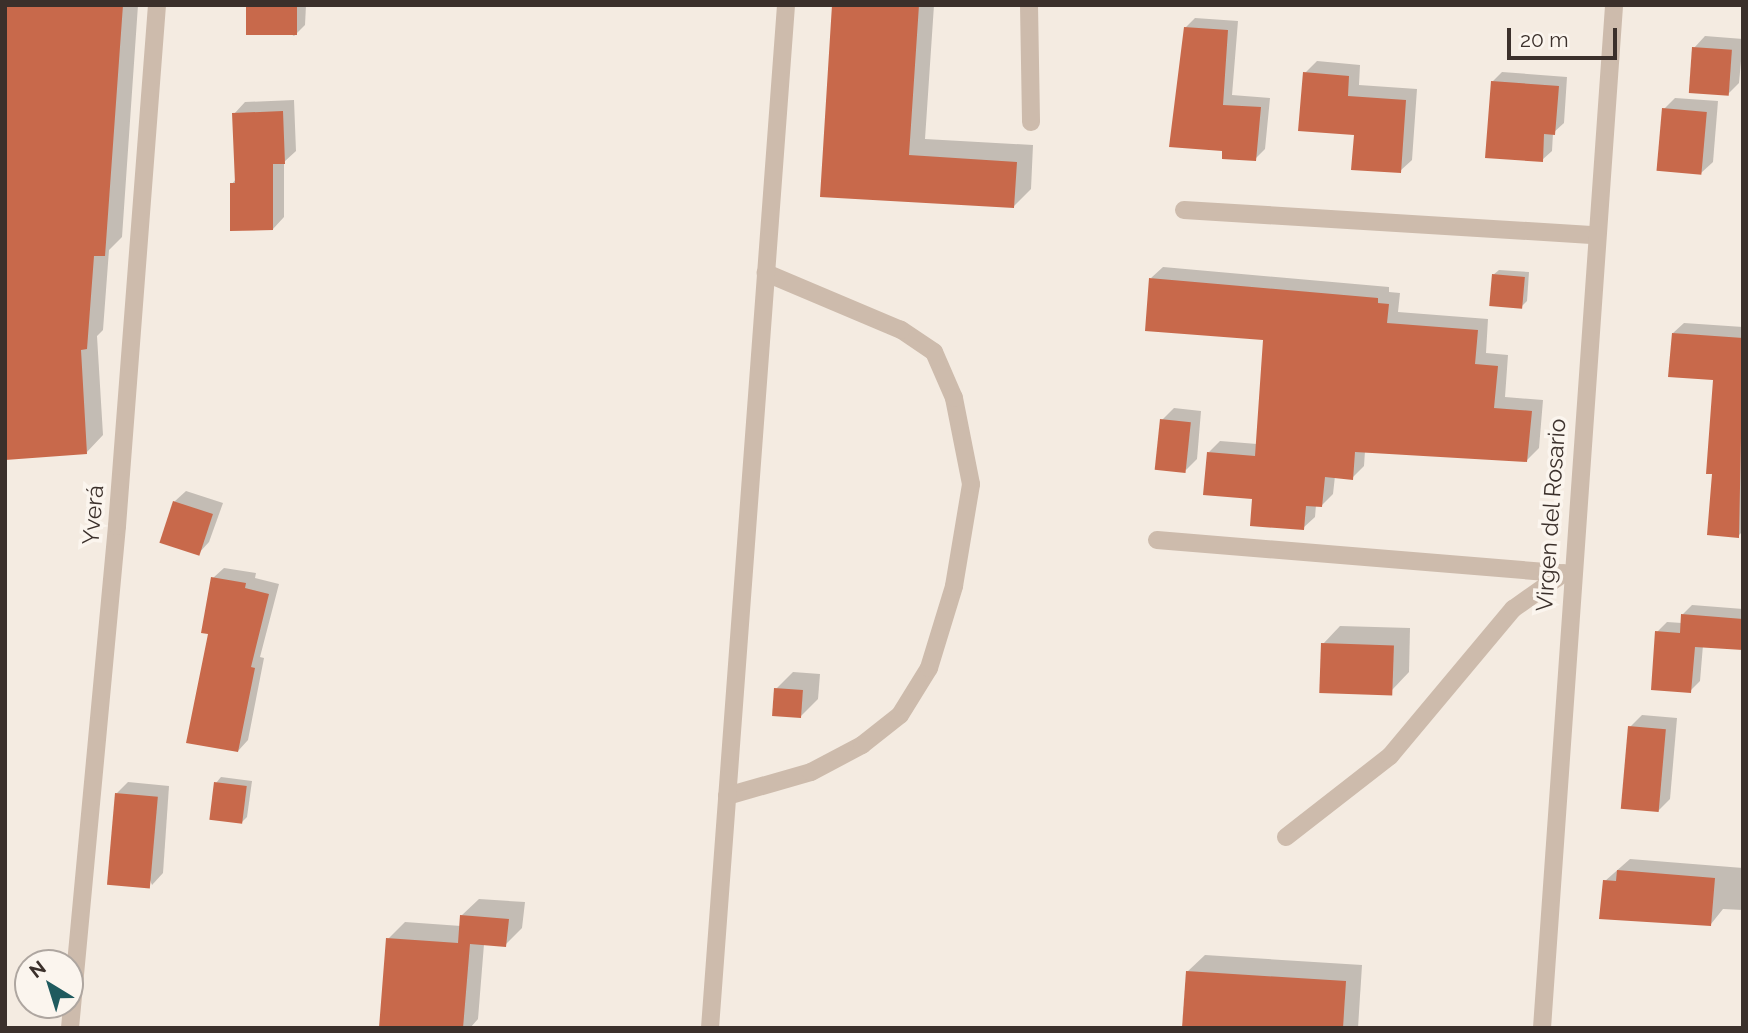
<!DOCTYPE html>
<html>
<head>
<meta charset="utf-8">
<style>
  body { margin:0 }
  #map { position:relative; width:1748px; height:1033px; overflow:hidden; background:#f4ebe1; font-family:Raleway,sans-serif }
  div>[style] { position:absolute }
  .shadow>* { inset:0; background:#0003 }
  .building>* { inset:0; background:#c8694b; transform-origin:0 0 }
  .lane>* { height:18px; margin:-9px; padding:0 9px; transform-origin:9px; border-radius:9px; background:#cdbbac }
  .street>* { height:18px; margin:-9px; padding:0 9px; transform-origin:9px; border-radius:9px; background:#cdbbac }
  span { translate:-50% -50%; white-space:nowrap; text-align:center; line-height:1.15; -webkit-text-stroke:7px #fbf5ee; paint-order:stroke }
  .street-label { font-size:23px; color:#3b302b }
  .frame { position:absolute; inset:0; border:7px solid #3b302b; pointer-events:none }
  .north { position:absolute; left:14px; top:949px; width:70px; height:70px; box-sizing:border-box; background:#fbf5ee; border:2px solid #aea6a0; border-radius:50%; rotate:322deg; font-size:19px; font-weight:700; line-height:28px; text-align:center; color:#3b302b }
  .north::after { content:''; display:block; margin:auto; width:24px; height:32px; background:#1f5a5e; clip-path:polygon(50% 0,100% 100%,50% 72%,0 100%) }
  .scale { position:absolute; left:1507px; top:28px; width:110px; height:32px; box-sizing:border-box; border:4px solid #3b302b; border-top:0; padding-left:9px; font-size:21px; line-height:24px; white-space:nowrap; color:#3b302b; -webkit-text-stroke:5px #fbf5ee; paint-order:stroke }
</style>
</head>
<body>
<div id="map">
  <div class="shadow">
    <i style="clip-path:polygon(5px 5px,138px 5px,122px 237px,109px 250px,103px 330px,97px 336px,103px 435px,86px 453px)"></i>
    <i style="clip-path:polygon(247px 5px,306px 5px,305px 25px,294px 36px)"></i>
    <i style="clip-path:polygon(834px 5px,934px 5px,925px 139px,1033px 145px,1031px 189px,1013px 207px,822px 196px)"></i>
    <i style="clip-path:polygon(1195px 18px,1238px 21px,1232px 95px,1270px 98px,1265px 149px,1255px 159px,1224px 149px,1185px 28px)"></i>
    <i style="clip-path:polygon(1705px 36px,1743px 39px,1739px 83px,1727px 95px,1694px 48px)"></i>
    <i style="clip-path:polygon(1317px 61px,1360px 65px,1359px 85px,1417px 89px,1412px 160px,1400px 171px,1356px 134px,1305px 73px)"></i>
    <i style="clip-path:polygon(1502px 72px,1567px 77px,1564px 123px,1553px 133px,1552px 151px,1542px 160px,1492px 82px)"></i>
    <i style="clip-path:polygon(1675px 98px,1718px 101px,1713px 162px,1701px 173px,1664px 109px)"></i>
    <i style="clip-path:polygon(294px 100px,296px 151px,284px 162px,284px 217px,273px 229px,232px 184px,236px 179px,234px 114px,245px 102px)"></i>
    <i style="clip-path:polygon(1163px 267px,1389px 287px,1389px 292px,1400px 293px,1398px 312px,1488px 319px,1486px 353px,1508px 355px,1505px 397px,1543px 400px,1539px 448px,1527px 460px,1365px 451px,1364px 466px,1352px 478px,1335px 476px,1333px 494px,1322px 505px,1316px 505px,1315px 517px,1303px 528px,1254px 498px,1209px 452px,1220px 441px,1257px 444px,1265px 339px,1151px 278px)"></i>
    <i style="clip-path:polygon(1499px 270px,1529px 272px,1527px 301px,1521px 307px,1493px 275px)"></i>
    <i style="clip-path:polygon(1684px 323px,1743px 327px,1743px 531px,1738px 536px,1714px 472px,1715px 379px,1673px 333px)"></i>
    <i style="clip-path:polygon(1174px 408px,1201px 411px,1197px 459px,1186px 470px,1162px 420px)"></i>
    <i style="clip-path:polygon(186px 491px,223px 503px,209px 542px,198px 554px,174px 502px)"></i>
    <i style="clip-path:polygon(224px 568px,256px 573px,255px 578px,279px 584px,260px 657px,264px 658px,248px 740px,238px 751px,210px 632px,213px 578px)"></i>
    <i style="clip-path:polygon(1692px 605px,1743px 609px,1743px 648px,1703px 645px,1700px 681px,1690px 691px,1657px 632px,1667px 622px,1682px 623px,1683px 614px)"></i>
    <i style="clip-path:polygon(1340px 626px,1410px 628px,1409px 672px,1392px 690px,1323px 644px)"></i>
    <i style="clip-path:polygon(793px 672px,820px 674px,818px 699px,801px 716px,776px 689px)"></i>
    <i style="clip-path:polygon(1642px 715px,1677px 718px,1670px 799px,1658px 811px,1630px 727px)"></i>
    <i style="clip-path:polygon(221px 777px,252px 781px,247px 817px,241px 823px,216px 783px)"></i>
    <i style="clip-path:polygon(128px 782px,169px 786px,163px 873px,152px 885px,116px 794px)"></i>
    <i style="clip-path:polygon(1630px 859px,1743px 868px,1743px 910px,1723px 909px,1711px 924px,1605px 881px)"></i>
    <i style="clip-path:polygon(479px 899px,525px 902px,522px 928px,505px 945px,484px 944px,478px 1019px,470px 1028px,381px 1028px,388px 939px,405px 922px,461px 926px,461px 916px)"></i>
    <i style="clip-path:polygon(1205px 955px,1362px 965px,1358px 1028px,1184px 1028px,1187px 972px)"></i>
  </div>
  <div class="building">
    <i style="clip-path:polygon(5px 5px,123px 5px,105px 256px,94px 256px,87px 349px,81px 350px,87px 454px,5px 460px)"></i>
    <i style="left:246px;top:5px;width:51px;height:30px"></i>
    <i style="clip-path:polygon(832px 5px,919px 5px,909px 155px,1017px 162px,1014px 208px,820px 197px)"></i>
    <i style="clip-path:polygon(1184px 27px,1228px 30px,1223px 105px,1261px 107px,1256px 161px,1222px 159px,1222px 151px,1169px 147px)"></i>
    <i style="left:1692px;top:47px;width:40px;height:46px;rotate:4deg"></i>
    <i style="clip-path:polygon(1303px 72px,1349px 76px,1348px 96px,1406px 100px,1401px 173px,1351px 170px,1354px 135px,1298px 131px)"></i>
    <i style="clip-path:polygon(1491px 81px,1559px 86px,1555px 135px,1544px 134px,1543px 162px,1485px 158px)"></i>
    <i style="left:1662px;top:108px;width:45px;height:63px;rotate:5deg"></i>
    <i style="clip-path:polygon(283px 111px,285px 164px,273px 164px,273px 230px,230px 231px,230px 183px,235px 183px,232px 113px)"></i>
    <i style="left:1492px;top:274px;width:33px;height:32px;rotate:5deg"></i>
    <i style="clip-path:polygon(1149px 278px,1378px 298px,1378px 303px,1389px 304px,1387px 323px,1478px 330px,1475px 364px,1498px 366px,1494px 408px,1532px 411px,1527px 462px,1355px 452px,1353px 480px,1325px 477px,1322px 507px,1306px 506px,1304px 530px,1250px 526px,1252px 499px,1203px 495px,1207px 452px,1255px 456px,1263px 340px,1145px 331px)"></i>
    <i style="clip-path:polygon(1672px 333px,1743px 338px,1739px 538px,1707px 535px,1712px 474px,1706px 474px,1713px 380px,1668px 377px)"></i>
    <i style="left:1160px;top:419px;width:31px;height:51px;rotate:6deg"></i>
    <i style="left:173px;top:501px;width:42px;height:44px;rotate:18deg"></i>
    <i style="clip-path:polygon(211px 577px,246px 583px,245px 588px,269px 594px,251px 667px,255px 668px,238px 752px,186px 743px,208px 634px,201px 633px)"></i>
    <i style="clip-path:polygon(1681px 614px,1743px 619px,1743px 650px,1695px 647px,1691px 693px,1651px 690px,1655px 631px,1680px 633px)"></i>
    <i style="left:1321px;top:643px;width:73px;height:50px;rotate:2deg"></i>
    <i style="left:774px;top:688px;width:29px;height:28px;rotate:4deg"></i>
    <i style="left:1628px;top:726px;width:38px;height:83px;rotate:5deg"></i>
    <i style="left:214px;top:782px;width:33px;height:38px;rotate:7deg"></i>
    <i style="left:115px;top:793px;width:43px;height:92px;rotate:5deg"></i>
    <i style="clip-path:polygon(1617px 870px,1715px 878px,1711px 926px,1599px 919px,1603px 880px,1616px 881px)"></i>
    <i style="clip-path:polygon(460px 915px,509px 919px,506px 947px,470px 944px,463px 1028px,379px 1028px,386px 938px,458px 943px)"></i>
    <i style="clip-path:polygon(1186px 971px,1346px 981px,1343px 1028px,1182px 1028px)"></i>
  </div>
  <div class="lane">
    <i style="left:1029px;top:5px;width:117px;rotate:89deg"></i>
    <i style="left:1157px;top:540px;width:416px;rotate:4.7deg"></i>
    <i style="left:727px;top:796px;width:87px;rotate:-15.9deg"></i>
    <i style="left:811px;top:772px;width:58px;rotate:-27.9deg"></i>
    <i style="left:862px;top:745px;width:48px;rotate:-38.3deg"></i>
    <i style="left:900px;top:715px;width:55px;rotate:-58.3deg"></i>
    <i style="left:929px;top:668px;width:86px;rotate:-73deg"></i>
    <i style="left:954px;top:586px;width:103px;rotate:-80.5deg"></i>
    <i style="left:971px;top:484px;width:88px;rotate:-101.2deg"></i>
    <i style="left:954px;top:398px;width:50px;rotate:-113.5deg"></i>
    <i style="left:934px;top:352px;width:40px;rotate:-146deg"></i>
    <i style="left:901px;top:330px;width:147px;rotate:-157.1deg"></i>
    <i style="left:1286px;top:837px;width:132px;rotate:-37.9deg"></i>
    <i style="left:1390px;top:756px;width:192px;rotate:-50.1deg"></i>
    <i style="left:1513px;top:609px;width:62px;rotate:-35.2deg"></i>
    <i style="left:710px;top:1028px;width:1026px;rotate:-85.75deg"></i>
  </div>
  <div class="street">
    <i style="left:1184px;top:210px;width:412px;rotate:3.5deg"></i>
    <i style="left:70px;top:1028px;width:504px;rotate:-84.65deg"></i>
    <i style="left:117px;top:526px;width:523px;rotate:-85.61deg"></i>
    <i style="left:1542px;top:1028px;width:1026px;rotate:-85.97deg"></i>
  </div>
  <div class="street-label">
    <span style="left:93px;top:515px;rotate:-85deg">Yverá</span>
    <span style="left:1551px;top:515px;rotate:-86deg">Virgen del Rosario</span>
  </div>
  <div class="frame"></div>
  <div class="north">N</div>
  <div class="scale">20 m</div>
</div>
</body>
</html>
